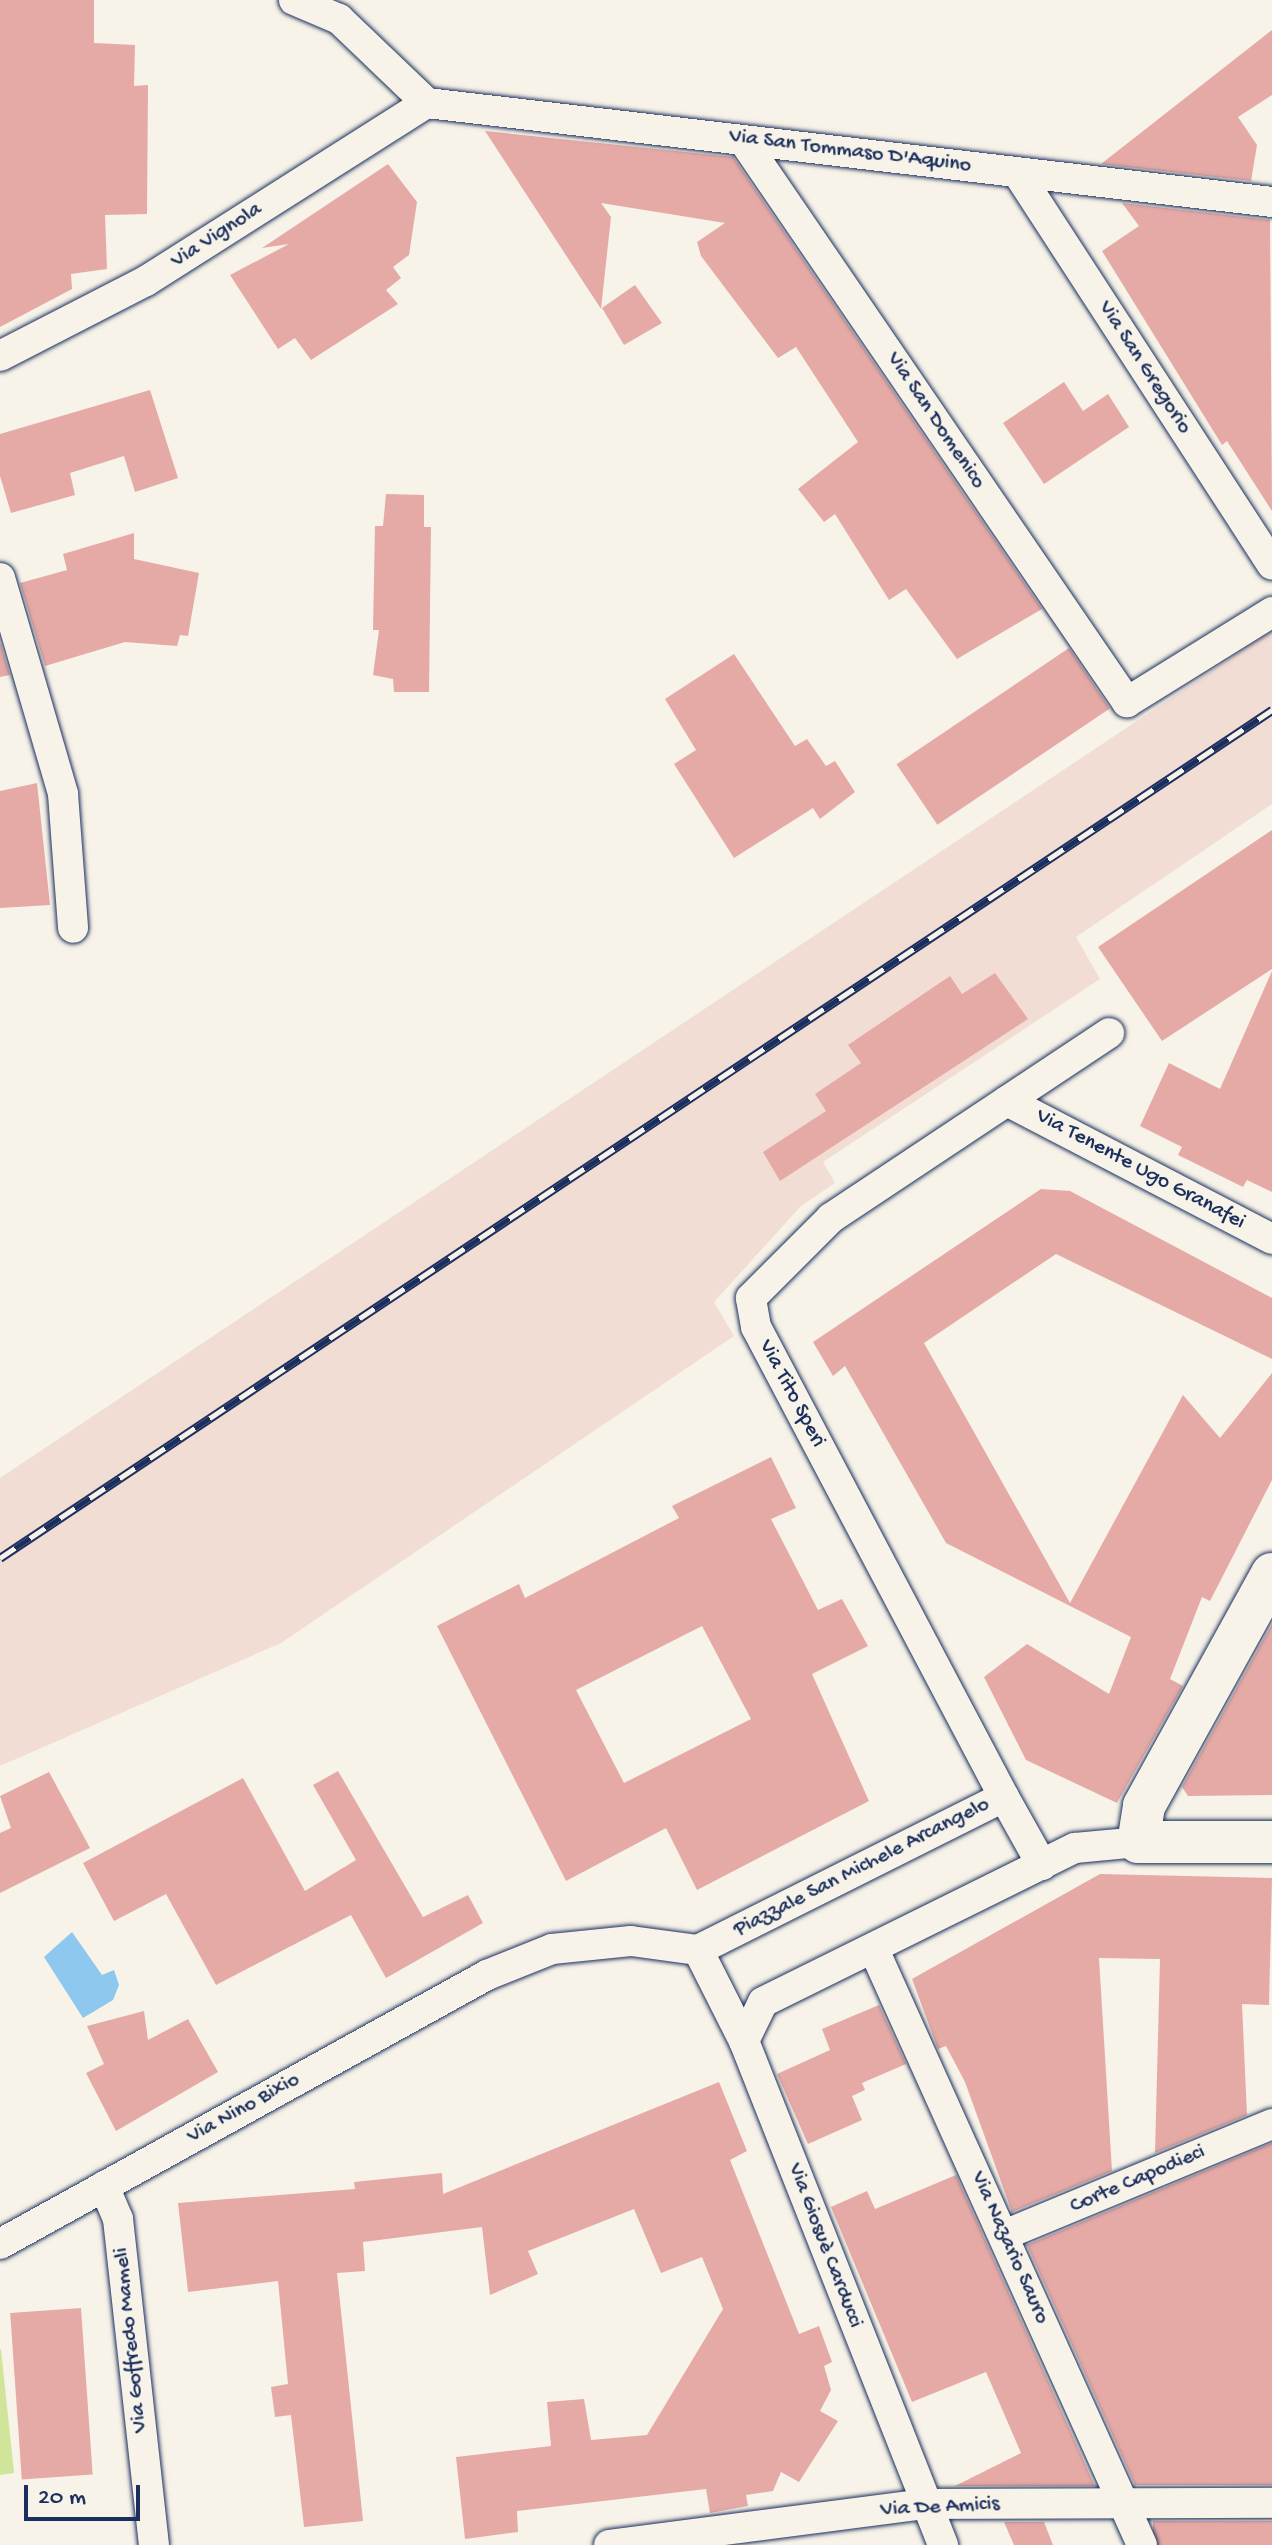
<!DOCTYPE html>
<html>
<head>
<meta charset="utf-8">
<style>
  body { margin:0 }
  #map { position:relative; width:1272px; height:2545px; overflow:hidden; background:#f7f3e8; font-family:"Gochi Hand",sans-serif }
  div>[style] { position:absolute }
  .built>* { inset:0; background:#f2ddd4 }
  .green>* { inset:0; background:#d1e59a }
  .water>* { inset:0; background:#8ec8ee }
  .building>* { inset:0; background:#e5aaa6; transform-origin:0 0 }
  .roads { filter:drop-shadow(0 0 2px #1b2f5e) drop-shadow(0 0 2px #1b2f5e) }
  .minor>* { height:30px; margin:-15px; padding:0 15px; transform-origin:15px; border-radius:15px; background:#f7f3e8 }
  .secondary>* { height:42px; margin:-21px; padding:0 21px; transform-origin:21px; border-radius:21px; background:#f7f3e8 }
  .rail>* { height:9px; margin-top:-4.5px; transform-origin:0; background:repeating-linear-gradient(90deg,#f7f3e8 0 18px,#1b2f5e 0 36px); box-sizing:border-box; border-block:2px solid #1b2f5e }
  span { translate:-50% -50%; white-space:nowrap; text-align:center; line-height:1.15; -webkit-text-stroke:6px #f7f3e8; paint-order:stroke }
  .street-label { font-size:22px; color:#1b2f5e }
  .scale { position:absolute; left:24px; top:2485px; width:116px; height:36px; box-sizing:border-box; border:4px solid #1b2f5e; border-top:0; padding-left:10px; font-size:24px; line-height:28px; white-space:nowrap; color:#1b2f5e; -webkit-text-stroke:6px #f7f3e8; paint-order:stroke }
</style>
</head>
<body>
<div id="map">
  <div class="built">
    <i style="clip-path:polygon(1272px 631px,1272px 804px,1076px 937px,1100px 979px,823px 1162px,835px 1183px,801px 1206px,714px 1302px,734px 1336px,281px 1643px,0 1766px,0 1478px)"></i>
  </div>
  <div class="green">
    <i style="clip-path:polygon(1px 2349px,14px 2473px,0 2475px,0 2350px)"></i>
  </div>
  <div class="water">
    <i style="clip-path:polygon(72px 1932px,102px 1975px,114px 1970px,119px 1985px,113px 2000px,83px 2018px,44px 1957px)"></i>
  </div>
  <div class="building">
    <i style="clip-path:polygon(0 0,94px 0,94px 43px,135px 45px,134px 86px,148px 85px,147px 214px,105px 215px,107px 269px,71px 274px,72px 289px,0 327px)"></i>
    <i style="clip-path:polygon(1272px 30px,1272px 95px,1238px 117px,1257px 145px,1251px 181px,1101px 164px)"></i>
    <i style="clip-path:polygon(485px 131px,733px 157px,1042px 609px,957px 659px,906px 589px,889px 600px,835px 514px,824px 522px,798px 489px,858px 442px,796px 347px,778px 358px,701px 256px,697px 242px,725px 223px,601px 203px,611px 217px,601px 309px)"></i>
    <i style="clip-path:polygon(388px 164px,417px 202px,409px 255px,393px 267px,401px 278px,386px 290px,398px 304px,311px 360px,295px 338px,278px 349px,230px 275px,289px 244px,262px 248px)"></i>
    <i style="clip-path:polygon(1122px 203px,1270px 220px,1272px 511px,1227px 441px,1222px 445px,1102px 251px,1139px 226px)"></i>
    <i style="clip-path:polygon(635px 285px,662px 323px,624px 345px,602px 308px)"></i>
    <i style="clip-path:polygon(1064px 382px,1083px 411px,1108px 394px,1129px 427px,1044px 484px,1003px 423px)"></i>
    <i style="clip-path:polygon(150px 390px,178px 478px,135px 492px,124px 456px,70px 473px,75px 495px,11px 513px,0 476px,0 434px)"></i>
    <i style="clip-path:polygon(386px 494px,424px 495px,424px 527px,431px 527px,429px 692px,394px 692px,393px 679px,373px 675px,379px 630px,373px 630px,375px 526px,383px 526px)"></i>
    <i style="clip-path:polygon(134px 533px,134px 559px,199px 573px,188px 636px,180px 635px,177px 646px,125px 642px,45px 666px,20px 583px,67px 570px,63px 554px)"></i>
    <i style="clip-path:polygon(0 642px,10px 675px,0 677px)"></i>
    <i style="left:1069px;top:648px;width:73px;height:208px;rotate:56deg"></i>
    <i style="clip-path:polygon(734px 654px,795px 746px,807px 739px,826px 766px,835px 761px,855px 792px,820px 819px,813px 808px,734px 858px,674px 764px,696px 750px,665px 699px)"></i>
    <i style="clip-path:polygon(37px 783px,50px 905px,0 908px,0 791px)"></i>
    <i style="clip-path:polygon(1272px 830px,1272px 969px,1162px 1041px,1098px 947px)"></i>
    <i style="clip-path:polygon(1272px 971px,1272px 1192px,1247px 1180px,1243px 1187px,1178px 1155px,1182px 1147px,1140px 1126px,1169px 1063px,1220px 1089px)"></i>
    <i style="clip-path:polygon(995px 973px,1028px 1019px,780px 1181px,763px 1152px,826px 1111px,815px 1094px,861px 1063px,848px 1045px,950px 976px,962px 994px)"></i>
    <i style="clip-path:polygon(1041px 1189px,1070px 1191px,1272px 1298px,1272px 1359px,1056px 1254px,924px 1343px,1070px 1603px,1183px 1395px,1220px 1438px,1272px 1373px,1272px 1480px,1210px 1601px,1202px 1597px,1170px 1679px,1183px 1686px,1117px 1803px,1026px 1760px,984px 1677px,1027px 1644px,1109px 1694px,1131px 1637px,946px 1543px,845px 1366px,833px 1376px,813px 1342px)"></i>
    <i style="clip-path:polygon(evenodd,771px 1457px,796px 1508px,771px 1519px,818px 1610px,842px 1599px,868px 1646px,812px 1674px,869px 1801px,697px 1890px,666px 1828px,566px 1881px,437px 1626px,519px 1584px,525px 1598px,679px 1518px,672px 1506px,771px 1457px,702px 1626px,751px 1719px,624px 1783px,576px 1690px,702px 1626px)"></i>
    <i style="clip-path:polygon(1272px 1624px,1272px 1795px,1188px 1796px,1182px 1787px)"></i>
    <i style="clip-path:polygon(338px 1771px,423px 1917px,468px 1895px,483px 1923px,386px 1978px,351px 1915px,216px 1985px,166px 1894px,114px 1921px,83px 1863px,243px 1778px,305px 1891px,356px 1860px,313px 1785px)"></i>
    <i style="clip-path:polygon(49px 1772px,90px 1848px,0 1893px,0 1833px,11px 1828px,0 1796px)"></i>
    <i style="clip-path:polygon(1100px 1874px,1272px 1878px,1269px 2005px,1242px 2004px,1247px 2115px,1155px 2153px,1160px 1959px,1099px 1958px,1112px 2171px,1012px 2212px,965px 2082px,946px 2046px,938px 2049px,912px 1979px)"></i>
    <i style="clip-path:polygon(879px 2005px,906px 2064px,862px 2083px,865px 2090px,852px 2096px,862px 2120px,808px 2144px,777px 2074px,830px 2050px,822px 2029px)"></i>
    <i style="clip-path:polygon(144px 2011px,148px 2040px,188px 2019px,218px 2072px,116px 2131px,86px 2073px,104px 2064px,87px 2026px)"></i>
    <i style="clip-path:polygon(719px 2082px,747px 2151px,730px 2160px,799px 2334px,819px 2326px,832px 2362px,824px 2366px,831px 2390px,820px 2411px,838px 2421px,799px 2482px,781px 2472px,773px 2491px,746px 2495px,748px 2506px,710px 2513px,706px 2489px,517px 2511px,518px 2532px,465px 2539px,456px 2457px,551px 2446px,547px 2402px,584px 2399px,591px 2440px,647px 2435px,723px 2309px,702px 2257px,661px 2273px,634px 2209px,528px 2251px,538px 2274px,490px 2295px,482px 2227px,363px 2242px,365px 2271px,337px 2273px,363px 2521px,304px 2527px,291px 2415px,275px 2417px,271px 2387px,288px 2384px,278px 2281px,188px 2292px,178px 2203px,355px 2189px,354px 2182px,442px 2173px,443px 2194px)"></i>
    <i style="clip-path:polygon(1272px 2143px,1272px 2485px,1135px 2485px,1027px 2245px)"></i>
    <i style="clip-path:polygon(956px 2175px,1095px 2486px,955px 2486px,1021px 2453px,986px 2372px,912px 2402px,831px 2207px,867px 2191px,875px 2209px)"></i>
    <i style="left:81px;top:2308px;width:167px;height:71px;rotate:86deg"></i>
    <i style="left:1153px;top:2521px;width:119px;height:26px"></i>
    <i style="clip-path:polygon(1004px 2522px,1044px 2522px,1053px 2545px,1014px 2545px)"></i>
  </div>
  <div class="roads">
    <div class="minor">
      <i style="left:294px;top:0;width:49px;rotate:22.9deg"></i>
      <i style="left:339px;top:19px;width:122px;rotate:43.7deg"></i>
      <i style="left:427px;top:103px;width:851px;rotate:6.68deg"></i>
      <i style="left:743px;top:140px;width:681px;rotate:55.66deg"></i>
      <i style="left:1127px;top:702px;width:171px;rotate:-31.8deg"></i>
      <i style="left:1017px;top:172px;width:468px;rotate:57deg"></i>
      <i style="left:0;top:356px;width:164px;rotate:-27.2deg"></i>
      <i style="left:146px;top:281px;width:333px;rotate:-32.4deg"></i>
      <i style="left:0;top:578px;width:225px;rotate:73.7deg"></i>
      <i style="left:63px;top:794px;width:134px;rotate:85.7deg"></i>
      <i style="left:1007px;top:1101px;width:299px;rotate:27.5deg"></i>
      <i style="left:1004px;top:1797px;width:531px;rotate:-117.82deg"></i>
      <i style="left:756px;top:1327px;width:29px;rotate:-100deg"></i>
      <i style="left:751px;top:1298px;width:113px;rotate:-45deg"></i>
      <i style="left:831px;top:1218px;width:334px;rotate:-33.6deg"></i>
      <i style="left:698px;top:1950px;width:102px;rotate:63.2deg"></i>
      <i style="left:744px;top:2041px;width:542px;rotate:68.45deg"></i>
      <i style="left:875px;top:1952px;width:650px;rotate:65.76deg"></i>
      <i style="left:744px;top:2041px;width:43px;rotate:-64deg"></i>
      <i style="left:763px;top:2002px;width:348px;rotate:-26.3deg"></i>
      <i style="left:1075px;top:1848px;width:63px;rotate:-5.4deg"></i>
      <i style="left:104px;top:2186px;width:36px;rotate:67deg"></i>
      <i style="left:118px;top:2219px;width:328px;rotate:83.7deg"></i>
      <i style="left:1004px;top:2235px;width:290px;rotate:-22.5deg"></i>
      <i style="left:0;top:2244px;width:556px;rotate:-28.91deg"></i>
      <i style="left:487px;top:1975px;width:70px;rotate:-21.8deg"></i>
      <i style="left:552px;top:1949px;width:79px;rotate:-5.8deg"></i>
      <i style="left:631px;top:1941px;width:68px;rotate:7.7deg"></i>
      <i style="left:698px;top:1950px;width:342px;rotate:-26.6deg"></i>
      <i style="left:1004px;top:1797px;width:78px;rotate:60.8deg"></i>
      <i style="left:609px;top:2545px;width:320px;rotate:-7.4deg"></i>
      <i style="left:926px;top:2504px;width:346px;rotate:-0.2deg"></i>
    </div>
    <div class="secondary">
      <i style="left:1272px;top:1574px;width:265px;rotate:118.9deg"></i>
      <i style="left:1144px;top:1806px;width:36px;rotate:99deg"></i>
      <i style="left:1138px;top:1842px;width:134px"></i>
    </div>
  </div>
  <div class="rail">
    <i style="left:0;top:1558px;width:1529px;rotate:-33.69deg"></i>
  </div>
  <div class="street-label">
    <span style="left:850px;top:152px;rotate:7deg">Via San Tommaso D'Aquino</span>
    <span style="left:217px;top:236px;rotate:-33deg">Via Vignola</span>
    <span style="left:1144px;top:368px;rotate:57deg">Via San Gregorio</span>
    <span style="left:935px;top:421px;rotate:56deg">Via San Domenico</span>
    <span style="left:1140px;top:1170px;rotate:28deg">Via Tenente Ugo Granafei</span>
    <span style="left:791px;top:1394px;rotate:62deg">Via Tito Speri</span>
    <span style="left:862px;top:1868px;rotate:-27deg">Piazzale San Michele Arcangelo</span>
    <span style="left:244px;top:2109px;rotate:-29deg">Via Nino Bixio</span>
    <span style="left:1138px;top:2180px;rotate:-23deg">Corte Capodieci</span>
    <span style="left:824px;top:2246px;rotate:69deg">Via Giosuè Carducci</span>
    <span style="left:1009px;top:2248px;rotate:66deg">Via Nazario Sauro</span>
    <span style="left:132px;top:2340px;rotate:-96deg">Via Goffredo Mameli</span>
    <span style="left:940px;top:2508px;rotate:-3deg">Via De Amicis</span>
  </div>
  <div class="scale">20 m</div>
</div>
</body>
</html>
